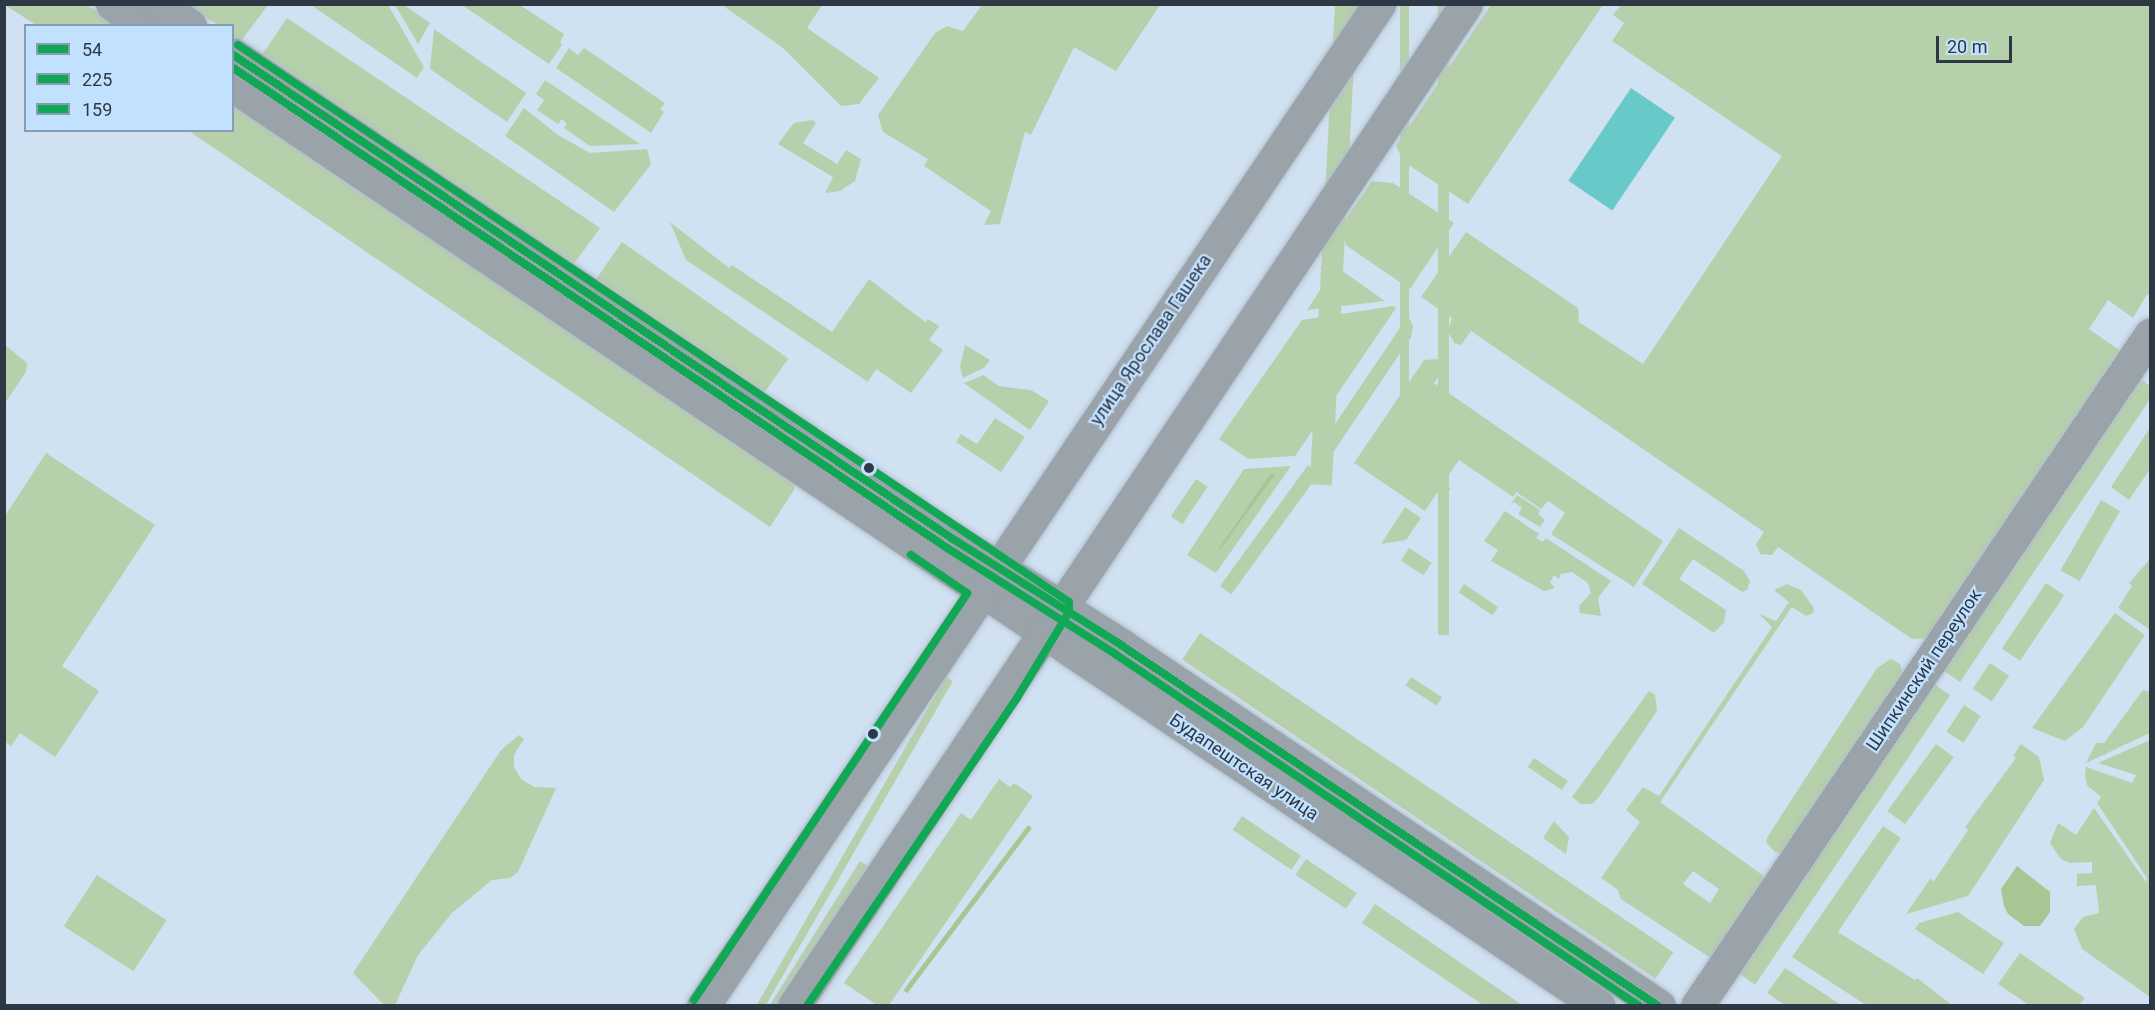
<!DOCTYPE html>
<html>
<head>
<meta charset="utf-8">
<style>
  body { margin:0 }
  #map { position:relative; width:2155px; height:1010px; overflow:hidden; background:#d0e1f1; font-family:Roboto,sans-serif }
  div>[style] { position:absolute }
  .green>* { inset:0; background:#b6d0ac; transform-origin:0 0 }
  .forest>* { inset:0; background:#a7c693; transform-origin:0 0 }
  .water>* { inset:0; background:#68cac8; transform-origin:0 0 }
  .roads { filter:drop-shadow(0 0 2px #b2bfcc) drop-shadow(0 0 2px #b2bfcc) }
  .minor>* { height:33px; margin:-16.5px; padding:0 16.5px; transform-origin:16.5px; border-radius:16.5px; background:#9aa2aa }
  .bus-1>* { height:8px; margin:-4px; padding:0 4px; transform-origin:4px; border-radius:4px; background:#10a855 }
  .bus-2>* { height:8px; margin:-4px; padding:0 4px; transform-origin:4px; border-radius:4px; background:#10a855 }
  .bus-3>* { height:8px; margin:-4px; padding:0 4px; transform-origin:4px; border-radius:4px; background:#10a855 }
  .dots>* { width:16px; height:16px; translate:-50% -50%; box-sizing:border-box; border:3px solid #c2e1ff; border-radius:50% }
  span { translate:-50% -50%; white-space:nowrap; text-align:center; line-height:1.15; -webkit-text-stroke:4.5px #c2e1ff; paint-order:stroke }
  .street-label { font-size:18px; color:#2c3844 }
  .frame { position:absolute; inset:0; border:6px solid #2c3844; pointer-events:none }
  .legend { position:absolute; left:24px; top:24px; width:210px; height:108px; box-sizing:border-box; background:#c2e1ff; border:2px solid #869db4; margin:0; padding:8px 10px; list-style:none; font-size:18px; color:#2c3844 }
  .legend li { display:flex; align-items:center; gap:12px; height:30px }
  .legend b { width:30px; border:2px solid #869db4 }
  .scale { position:absolute; left:1936px; top:36px; width:76px; height:27px; box-sizing:border-box; border:3px solid #2c3844; border-top:0; padding-left:8px; font-size:18px; line-height:21px; white-space:nowrap; color:#2c3844; -webkit-text-stroke:4px #c2e1ff; paint-order:stroke }
</style>
</head>
<body>
<div id="map">
  <div class="green">
    <i style="left:1335px;top:4px;width:22px;height:481px;rotate:3deg"></i>
    <i style="clip-path:polygon(5px 5px,87px 5px,118px 25px,36px 25px)"></i>
    <i style="clip-path:polygon(186px 5px,268px 5px,241px 41px,233px 35px,232px 26px,218px 25px)"></i>
    <i style="clip-path:polygon(311px 5px,388px 5px,424px 67px,417px 78px)"></i>
    <i style="clip-path:polygon(395px 5px,404px 5px,430px 23px,418px 44px)"></i>
    <i style="clip-path:polygon(462px 5px,520px 5px,564px 34px,560px 42px,562px 45px,549px 64px)"></i>
    <i style="clip-path:polygon(722px 5px,822px 5px,807px 28px,879px 78px,859px 104px,841px 106px,783px 48px)"></i>
    <i style="clip-path:polygon(1076px 5px,1160px 5px,1116px 71px,1074px 47px,1031px 135px,1025px 132px,1000px 224px,984px 225px,991px 211px,924px 166px,928px 159px,883px 132px,878px 115px,935px 33px,947px 26px,963px 31px,982px 5px)"></i>
    <i style="left:1400px;top:5px;width:9px;height:409px"></i>
    <i style="left:1438px;top:5px;width:11px;height:630px"></i>
    <i style="clip-path:polygon(1491px 5px,1603px 5px,1468px 204px,1404px 162px,1396px 146px)"></i>
    <i style="clip-path:polygon(1621px 5px,2150px 5px,2150px 296px,2147px 294px,2133px 318px,2108px 300px,2089px 329px,2122px 352px,1929px 638px,1912px 639px,1778px 547px,1772px 555px,1760px 554px,1756px 544px,1764px 532px,1471px 331px,1461px 345px,1454px 343px,1448px 331px,1452px 318px,1421px 297px,1466px 232px,1578px 308px,1579px 322px,1643px 364px,1782px 156px,1612px 41px,1624px 23px,1613px 15px)"></i>
    <i style="clip-path:polygon(287px 18px,600px 228px,576px 261px,572px 264px,262px 55px)"></i>
    <i style="clip-path:polygon(434px 29px,526px 93px,507px 122px,430px 69px)"></i>
    <i style="clip-path:polygon(569px 48px,578px 55px,584px 48px,665px 103px,660px 109px,664px 112px,651px 133px,556px 68px)"></i>
    <i style="clip-path:polygon(545px 80px,640px 144px,590px 146px,564px 128px,567px 124px,562px 119px,558px 124px,537px 110px,544px 100px,536px 94px)"></i>
    <i style="clip-path:polygon(233px 102px,794px 481px,794px 490px,770px 527px,189px 131px,232px 130px)"></i>
    <i style="clip-path:polygon(524px 108px,558px 135px,590px 153px,647px 149px,651px 164px,614px 212px,505px 136px)"></i>
    <i style="clip-path:polygon(812px 120px,816px 123px,803px 143px,837px 164px,846px 150px,861px 159px,855px 181px,840px 191px,825px 193px,833px 177px,778px 144px,794px 123px)"></i>
    <i style="clip-path:polygon(1372px 181px,1393px 183px,1454px 223px,1410px 289px,1347px 246px,1339px 229px)"></i>
    <i style="clip-path:polygon(670px 222px,729px 268px,732px 265px,832px 332px,869px 279px,925px 322px,928px 319px,939px 326px,929px 340px,943px 350px,911px 393px,876px 369px,868px 382px,686px 260px)"></i>
    <i style="left:622px;top:242px;width:203px;height:46px;rotate:35deg"></i>
    <i style="clip-path:polygon(1334px 265px,1385px 301px,1307px 310px,1330px 275px,1319px 267px)"></i>
    <i style="clip-path:polygon(1393px 306px,1396px 308px,1295px 456px,1248px 459px,1219px 439px,1302px 320px)"></i>
    <i style="clip-path:polygon(1408px 316px,1413px 326px,1411px 337px,1324px 466px,1312px 458px)"></i>
    <i style="clip-path:polygon(5px 345px,27px 363px,26px 372px,5px 403px)"></i>
    <i style="clip-path:polygon(965px 345px,990px 360px,984px 368px,963px 378px,960px 366px)"></i>
    <i style="clip-path:polygon(1437px 359px,1445px 368px,1434px 383px,1663px 541px,1634px 587px,1551px 534px,1565px 513px,1548px 501px,1541px 509px,1516px 492px,1513px 497px,1459px 460px,1443px 483px,1451px 489px,1449px 491px,1441px 487px,1425px 511px,1354px 463px,1424px 360px)"></i>
    <i style="clip-path:polygon(984px 375px,998px 386px,1031px 390px,1049px 401px,1030px 430px,964px 383px)"></i>
    <i style="clip-path:polygon(2138px 377px,2150px 386px,2150px 399px,1960px 682px,1941px 669px)"></i>
    <i style="clip-path:polygon(995px 418px,1025px 437px,1001px 472px,956px 442px,961px 434px,977px 444px)"></i>
    <i style="clip-path:polygon(2150px 428px,2150px 469px,2129px 500px,2111px 487px)"></i>
    <i style="clip-path:polygon(46px 453px,155px 525px,62px 666px,99px 691px,55px 757px,20px 733px,11px 746px,4px 741px,5px 516px)"></i>
    <i style="left:1308px;top:465px;width:14px;height:150px;rotate:36deg"></i>
    <i style="clip-path:polygon(1291px 466px,1216px 573px,1187px 555px,1244px 469px)"></i>
    <i style="left:1196px;top:479px;width:14px;height:45px;rotate:34deg"></i>
    <i style="clip-path:polygon(1517px 495px,1540px 510px,1538px 514px,1545px 520px,1540px 527px,1518px 514px,1522px 508px,1514px 502px,1510px 505px)"></i>
    <i style="left:2101px;top:500px;width:22px;height:81px;rotate:30deg"></i>
    <i style="clip-path:polygon(1405px 507px,1421px 518px,1406px 540px,1381px 544px)"></i>
    <i style="clip-path:polygon(1505px 511px,1539px 534px,1536px 538px,1543px 542px,1546px 538px,1611px 581px,1598px 598px,1601px 616px,1580px 613px,1579px 606px,1591px 593px,1588px 583px,1572px 572px,1561px 574px,1559px 579px,1554px 575px,1550px 582px,1555px 588px,1544px 591px,1491px 561px,1498px 550px,1484px 541px)"></i>
    <i style="clip-path:polygon(1679px 528px,1744px 571px,1750px 581px,1747px 590px,1742px 592px,1693px 559px,1679px 579px,1726px 610px,1724px 622px,1714px 633px,1642px 584px)"></i>
    <i style="left:1409px;top:548px;width:27px;height:15px;rotate:33deg"></i>
    <i style="clip-path:polygon(2150px 559px,2150px 626px,2149px 629px,2118px 608px,2132px 586px,2129px 583px)"></i>
    <i style="left:2046px;top:583px;width:22px;height:79px;rotate:34deg"></i>
    <i style="left:1464px;top:584px;width:41px;height:10px;rotate:34deg"></i>
    <i style="clip-path:polygon(evenodd,1787px 584px,1801px 590px,1814px 608px,1813px 613px,1806px 616px,1792px 607px,1660px 802px,1764px 876px,1764px 883px,1712px 959px,1621px 899px,1618px 890px,1601px 878px,1640px 822px,1626px 810px,1643px 787px,1659px 796px,1772px 627px,1759px 614px,1776px 621px,1789px 602px,1774px 590px,1787px 584px,1693px 871px,1719px 889px,1710px 903px,1683px 884px,1693px 871px)"></i>
    <i style="clip-path:polygon(2115px 613px,2145px 635px,2083px 727px,2065px 741px,2032px 728px)"></i>
    <i style="left:1200px;top:633px;width:571px;height:32px;rotate:34deg"></i>
    <i style="clip-path:polygon(1891px 659px,1900px 664px,1904px 678px,1781px 854px,1775px 852px,1766px 842px,1768px 836px,1877px 668px)"></i>
    <i style="left:1990px;top:663px;width:23px;height:31px;rotate:34deg"></i>
    <i style="left:946px;top:677px;width:8px;height:396px;rotate:30deg"></i>
    <i style="left:1411px;top:677px;width:37px;height:10px;rotate:33deg"></i>
    <i style="left:1932px;top:683px;width:22px;height:349px;rotate:34deg"></i>
    <i style="clip-path:polygon(2143px 690px,2150px 692px,2150px 733px,2086px 763px,2096px 743px,2104px 743px)"></i>
    <i style="clip-path:polygon(1649px 691px,1655px 695px,1657px 711px,1599px 797px,1592px 804px,1581px 804px,1572px 797px)"></i>
    <i style="left:1964px;top:705px;width:20px;height:32px;rotate:33deg"></i>
    <i style="clip-path:polygon(519px 735px,524px 739px,514px 755px,514px 767px,521px 779px,534px 787px,556px 788px,518px 872px,510px 878px,492px 880px,452px 913px,418px 955px,395px 1005px,384px 1005px,353px 973px,501px 750px)"></i>
    <i style="clip-path:polygon(2150px 740px,2150px 997px,2082px 949px,2074px 929px,2083px 917px,2099px 913px,2096px 885px,2077px 886px,2077px 874px,2092px 873px,2092px 862px,2070px 863px,2061px 859px,2050px 843px,2058px 823px,2076px 835px,2094px 808px,2146px 882px,2147px 878px,2097px 803px,2101px 797px,2087px 785px,2085px 775px,2086px 767px,2132px 783px,2136px 775px,2098px 763px)"></i>
    <i style="left:1936px;top:744px;width:22px;height:83px;rotate:36deg"></i>
    <i style="clip-path:polygon(2021px 744px,2039px 757px,2044px 780px,1968px 896px,1906px 914px,1930px 879px,1934px 881px,1968px 830px,1965px 827px,2016px 758px,2013px 756px)"></i>
    <i style="left:1534px;top:758px;width:41px;height:11px;rotate:34deg"></i>
    <i style="clip-path:polygon(999px 779px,1010px 787px,1014px 783px,1033px 796px,889px 1005px,877px 1005px,844px 983px,961px 813px,971px 820px)"></i>
    <i style="left:1242px;top:816px;width:71px;height:17px;rotate:34deg"></i>
    <i style="clip-path:polygon(1554px 821px,1569px 837px,1566px 854px,1543px 838px)"></i>
    <i style="clip-path:polygon(1883px 826px,1901px 838px,1838px 932px,1915px 980px,1917px 978px,1952px 1005px,1866px 1005px,1792px 957px)"></i>
    <i style="left:1306px;top:859px;width:61px;height:19px;rotate:34deg"></i>
    <i style="left:860px;top:861px;width:9px;height:174px;rotate:32deg"></i>
    <i style="left:97px;top:875px;width:83px;height:61px;rotate:33deg"></i>
    <i style="clip-path:polygon(1375px 904px,1522px 1005px,1483px 1005px,1362px 923px)"></i>
    <i style="clip-path:polygon(1958px 912px,2004px 943px,1983px 974px,1915px 929px,1919px 923px)"></i>
    <i style="clip-path:polygon(2020px 953px,2085px 998px,2079px 1005px,2029px 1005px,1998px 984px)"></i>
    <i style="clip-path:polygon(1785px 968px,1841px 1005px,1785px 1005px,1767px 993px)"></i>
  </div>
  <div class="forest">
    <i style="clip-path:polygon(1271px 473px,1275px 475px,1219px 551px,1219px 548px)"></i>
    <i style="left:1028px;top:825px;width:5px;height:207px;rotate:37deg"></i>
    <i style="clip-path:polygon(2017px 866px,2050px 892px,2050px 912px,2040px 926px,2024px 926px,2008px 914px,2004px 906px,2001px 889px)"></i>
  </div>
  <div class="water">
    <i style="left:1631px;top:88px;width:53px;height:112px;rotate:34deg"></i>
  </div>
  <div class="roads">
    <div class="minor">
      <i style="left:112px;top:4px;width:39px;rotate:35deg"></i>
      <i style="left:159px;top:4px;width:38px;rotate:35deg"></i>
      <i style="left:232px;top:54px;width:869px;rotate:33.93deg"></i>
      <i style="left:953px;top:539px;width:199px;rotate:32.2deg"></i>
      <i style="left:1121px;top:645px;width:648px;rotate:33.86deg"></i>
      <i style="left:232px;top:85px;width:1648px;rotate:33.97deg"></i>
      <i style="left:703px;top:1006px;width:1209px;rotate:-55.99deg"></i>
      <i style="left:794px;top:1006px;width:1206px;rotate:-56.15deg"></i>
      <i style="left:1697px;top:1006px;width:810px;rotate:-55.98deg"></i>
    </div>
  </div>
  <div class="bus-1">
    <i style="left:232px;top:54px;width:869px;rotate:33.93deg"></i>
    <i style="left:953px;top:539px;width:199px;rotate:32.2deg"></i>
    <i style="left:1121px;top:645px;width:647px;rotate:33.91deg"></i>
  </div>
  <div class="bus-2">
    <i style="left:232px;top:67px;width:862px;rotate:33.93deg"></i>
    <i style="left:947px;top:548px;width:199px;rotate:32.2deg"></i>
    <i style="left:1115px;top:654px;width:631px;rotate:33.89deg"></i>
  </div>
  <div class="bus-3">
    <i style="left:238px;top:45px;width:1000px;rotate:33.83deg"></i>
    <i style="left:1069px;top:602px;width:10px;rotate:90deg"></i>
    <i style="left:1069px;top:612px;width:100px;rotate:121.2deg"></i>
    <i style="left:1017px;top:698px;width:373px;rotate:124.3deg"></i>
    <i style="left:694px;top:1000px;width:490px;rotate:-56.1deg"></i>
    <i style="left:967px;top:593px;width:68px;rotate:-145.8deg"></i>
  </div>
  <div class="dots">
    <i style="left:869px;top:468px;background:#2c3844"></i>
    <i style="left:873px;top:734px;background:#2c3844"></i>
  </div>
  <div class="street-label">
    <span style="left:1151px;top:340px;rotate:-56deg">улица Ярослава Гашека</span>
    <span style="left:1924px;top:670px;rotate:-56deg">Шипкинский переулок</span>
    <span style="left:1244px;top:767px;rotate:34deg">Будапештская улица</span>
  </div>
  <div class="frame"></div>
  <ul class="legend">
  <li><b style="height:8px;background:#10a855"></b>54</li>
  <li><b style="height:8px;background:#10a855"></b>225</li>
  <li><b style="height:8px;background:#10a855"></b>159</li>
  </ul>
  <div class="scale">20 m</div>
</div>
</body>
</html>
